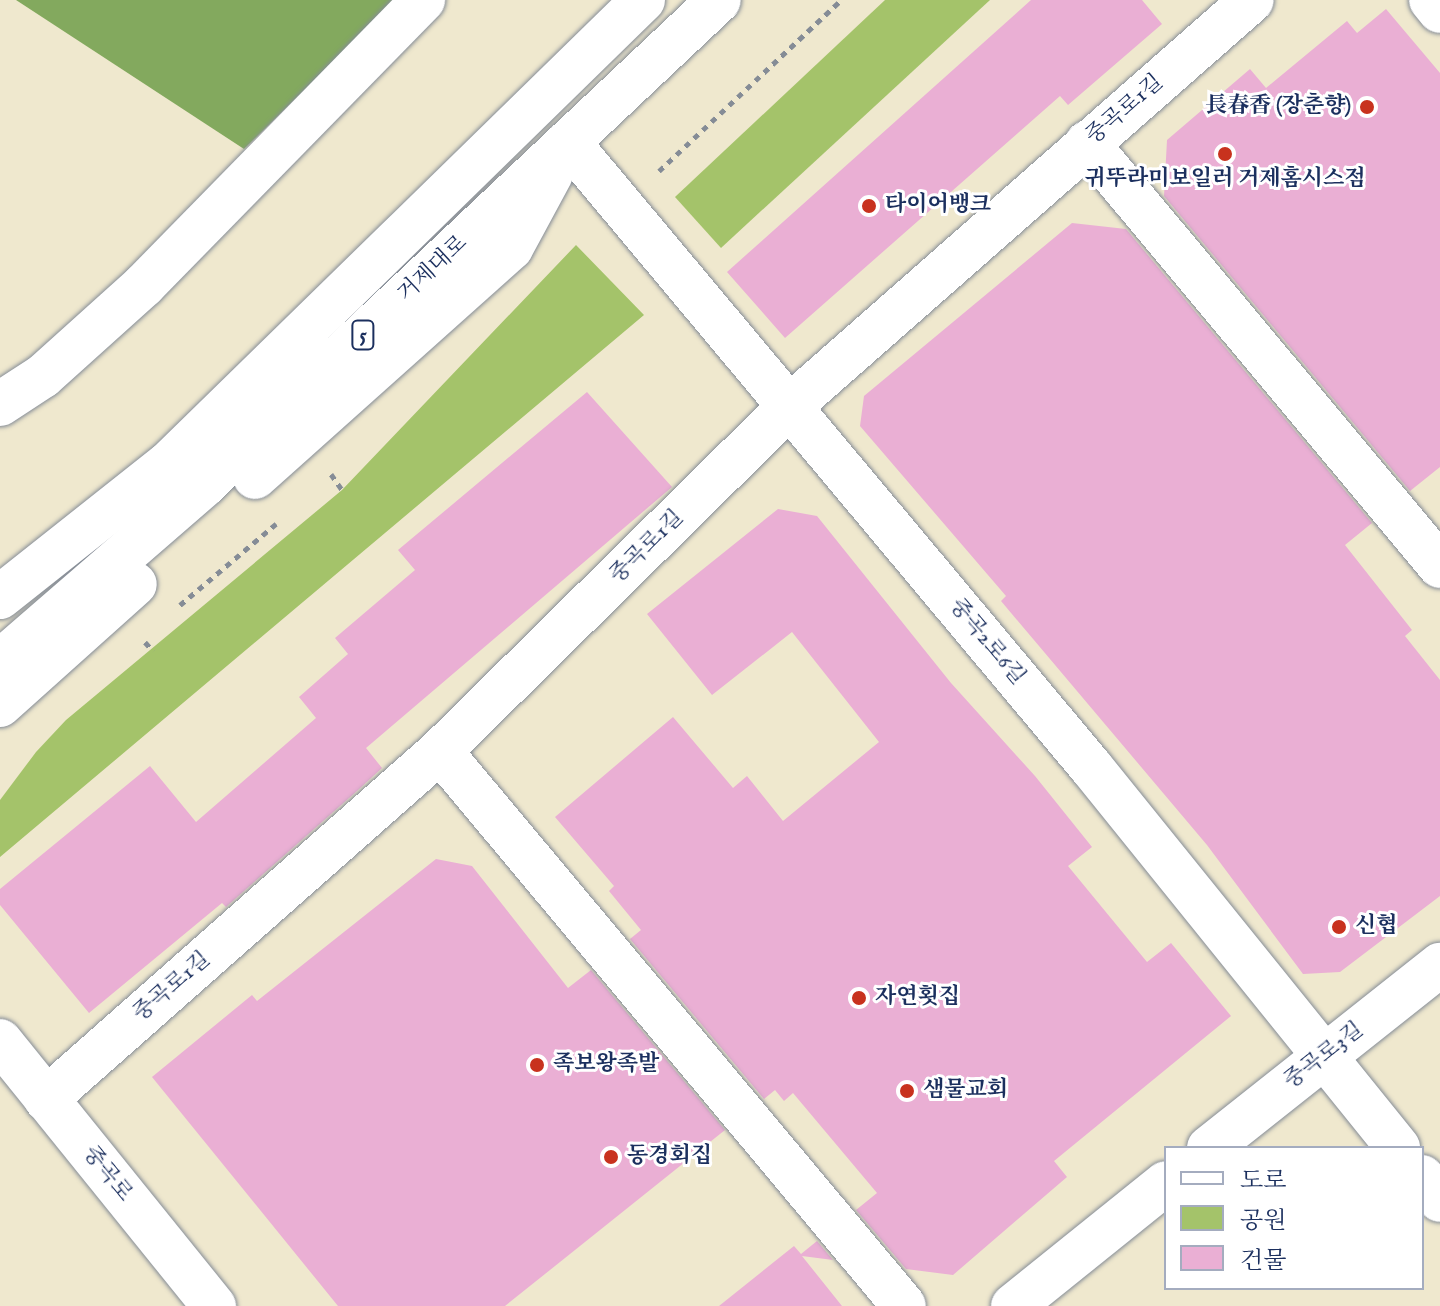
<!DOCTYPE html>
<html>
<head>
<meta charset="utf-8">
<style>
  body { margin:0 }
  #map { position:relative; width:1440px; height:1306px; overflow:hidden; background:#efe8ce; font-family:"IM FELL English","Noto Serif KR",serif }
  div>[style] { position:absolute }
  .green>* { inset:0; background:#a4c36a }
  .forest>* { inset:0; background:#83a95e }
  .building>* { inset:0; background:#eaafd4 }
  .path>* { height:5px; margin-top:-2.5px; transform-origin:0; background:repeating-linear-gradient(90deg,#858c96 0 6px,transparent 0 12px) }
  .roads { filter:drop-shadow(0 0 2px #858c96) drop-shadow(0 0 2px #858c96) }
  .minor>* { height:44px; margin:-22px; padding:0 22px; transform-origin:22px; border-radius:22px; background:#fff }
  .major>* { height:44px; margin:-22px; padding:0 22px; transform-origin:22px; border-radius:22px; background:#fff }
  .dots>* { width:22px; height:22px; translate:-50% -50%; box-sizing:border-box; border:4px solid #fff; border-radius:50% }
  span { translate:-50% -50%; white-space:nowrap; text-align:center; line-height:1.15; -webkit-text-stroke:6px #fff; paint-order:stroke }
  .shield-label span { padding:2px 6px; background:#fff; border:2px solid; border-radius:6px; -webkit-text-stroke-width:0 }
  .shield-label { font-size:20px; color:#1b2f5e; font-weight:700 }
  .poi-label { font-size:22px; color:#1b2f5e; font-weight:700 }
  .right { translate:-100% -50%; text-align:right }
  .left { translate:0 -50%; text-align:left }
  .street-label { font-size:22px; color:#1b2f5e }
  .legend { position:absolute; left:1164px; top:1146px; width:260px; height:144px; box-sizing:border-box; background:#fff; border:2px solid #a4acbf; margin:0; padding:10px 14px; list-style:none; font-size:24px; color:#1b2f5e }
  .legend li { display:flex; align-items:center; gap:16px; height:40px }
  .legend b { width:40px; border:2px solid #a4acbf }
</style>
</head>
<body>
<div id="map">
  <div class="green">
    <i style="clip-path:polygon(885px 0,990px 0,721px 248px,675px 197px)"></i>
    <i style="clip-path:polygon(576px 245px,644px 315px,0 857px,0 800px,36px 752px,66px 720px,342px 490px)"></i>
  </div>
  <div class="forest">
    <i style="clip-path:polygon(16px 0,396px 0,244px 149px)"></i>
  </div>
  <div class="building">
    <i style="clip-path:polygon(1031px 0,1142px 0,1162px 24px,1068px 105px,1060px 96px,785px 338px,727px 272px)"></i>
    <i style="clip-path:polygon(1386px 9px,1440px 73px,1440px 467px,1410px 491px,1164px 196px,1167px 140px,1250px 69px,1266px 88px,1347px 21px,1357px 33px)"></i>
    <i style="clip-path:polygon(1072px 223px,1126px 229px,1372px 523px,1345px 545px,1412px 630px,1405px 636px,1440px 680px,1440px 896px,1340px 972px,1303px 974px,1207px 845px,1001px 601px,1006px 596px,860px 426px,864px 396px)"></i>
    <i style="clip-path:polygon(587px 392px,672px 487px,366px 748px,382px 768px,357px 791px,226px 907px,222px 903px,89px 1013px,0 905px,0 889px,150px 766px,196px 822px,316px 718px,299px 697px,348px 654px,335px 638px,415px 570px,398px 550px)"></i>
    <i style="clip-path:polygon(778px 509px,817px 516px,951px 683px,1035px 776px,1092px 847px,1068px 866px,1147px 962px,1171px 943px,1231px 1016px,1054px 1161px,1067px 1177px,953px 1275px,906px 1269px,856px 1210px,877px 1193px,793px 1093px,784px 1101px,775px 1090px,764px 1099px,630px 939px,641px 930px,609px 891px,614px 886px,555px 817px,673px 717px,733px 788px,747px 776px,783px 821px,879px 742px,792px 632px,712px 695px,647px 614px)"></i>
    <i style="clip-path:polygon(436px 859px,472px 866px,568px 988px,591px 970px,725px 1130px,505px 1306px,338px 1306px,152px 1077px,252px 995px,257px 1001px)"></i>
    <i style="clip-path:polygon(817px 1241px,833px 1260px,802px 1256px,842px 1306px,719px 1306px,794px 1246px,801px 1254px)"></i>
  </div>
  <div class="path">
    <i style="left:659px;top:171px;width:250px;rotate:-43.2deg"></i>
    <i style="left:331px;top:474px;width:19px;rotate:55deg"></i>
    <i style="left:180px;top:605px;width:126px;rotate:-40.2deg"></i>
    <i style="left:145px;top:642px;width:12px;rotate:48deg"></i>
  </div>
  <div class="roads">
    <div class="minor">
      <i style="left:1431px;top:0;width:14px;rotate:51deg"></i>
      <i style="left:568px;top:142px;width:815px;rotate:50.08deg"></i>
      <i style="left:1091px;top:767px;width:489px;rotate:51.1deg"></i>
      <i style="left:1087px;top:143px;width:551px;rotate:50.15deg"></i>
      <i style="left:0;top:404px;width:51px;rotate:-33.1deg"></i>
      <i style="left:43px;top:376px;width:136px;rotate:-42deg"></i>
      <i style="left:144px;top:285px;width:399px;rotate:-45.6deg"></i>
      <i style="left:440px;top:751px;width:723px;rotate:50.1deg"></i>
      <i style="left:0;top:1041px;width:341px;rotate:51.1deg"></i>
      <i style="left:46px;top:1099px;width:526px;rotate:-41.45deg"></i>
      <i style="left:440px;top:751px;width:490px;rotate:-44.6deg"></i>
      <i style="left:789px;top:407px;width:616px;rotate:-41.32deg"></i>
      <i style="left:1209px;top:1148px;width:295px;rotate:-38.4deg"></i>
      <i style="left:1422px;top:1177px;width:29px;rotate:52deg"></i>
      <i style="left:1013px;top:1306px;width:196px;rotate:-38.8deg"></i>
    </div>
    <div class="major">
      <i style="left:255px;top:477px;width:343px;rotate:-41.8deg"></i>
      <i style="left:511px;top:248px;width:84px;rotate:-61.6deg"></i>
      <i style="left:0;top:597px;width:214px;rotate:-38.4deg"></i>
      <i style="left:168px;top:464px;width:664px;rotate:-44.33deg"></i>
      <i style="left:0;top:662px;width:270px;rotate:-40.9deg"></i>
      <i style="left:204px;top:485px;width:707px;rotate:-43.28deg"></i>
      <i style="left:0;top:705px;width:181px;rotate:-41.9deg"></i>
    </div>
  </div>
  <div class="dots">
    <i style="left:1367px;top:107px;background:#c8321e"></i>
    <i style="left:1225px;top:154px;background:#c8321e"></i>
    <i style="left:869px;top:206px;background:#c8321e"></i>
    <i style="left:1339px;top:927px;background:#c8321e"></i>
    <i style="left:859px;top:998px;background:#c8321e"></i>
    <i style="left:537px;top:1065px;background:#c8321e"></i>
    <i style="left:907px;top:1091px;background:#c8321e"></i>
    <i style="left:611px;top:1157px;background:#c8321e"></i>
  </div>
  <div class="shield-label">
    <span style="left:363px;top:335px">5</span>
  </div>
  <div class="poi-label">
    <span class="right" style="left:1351px;top:107px">長春香 (장춘향)</span>
    <span style="left:1225px;top:180px">귀뚜라미보일러 거제홈시스점</span>
    <span class="left" style="left:885px;top:206px">타이어뱅크</span>
    <span class="left" style="left:1355px;top:927px">신협</span>
    <span class="left" style="left:875px;top:998px">자연횟집</span>
    <span class="left" style="left:553px;top:1065px">족보왕족발</span>
    <span class="left" style="left:923px;top:1091px">샘물교회</span>
    <span class="left" style="left:627px;top:1157px">동경회집</span>
  </div>
  <div class="street-label">
    <span style="left:1125px;top:110px;rotate:-41deg">중곡로1길</span>
    <span style="left:433px;top:269px;rotate:-43deg">거제대로</span>
    <span style="left:647px;top:547px;rotate:-45deg">중곡로1길</span>
    <span style="left:987px;top:642px;rotate:50deg">중곡2로6길</span>
    <span style="left:172px;top:987px;rotate:-41deg">중곡로1길</span>
    <span style="left:1324px;top:1056px;rotate:-38deg">중곡로3길</span>
    <span style="left:107px;top:1174px;rotate:51deg">중곡로</span>
  </div>
  <ul class="legend">
  <li><b style="height:10px;background:#fff"></b>도로</li>
  <li><b style="height:22px;background:#a4c36a"></b>공원</li>
  <li><b style="height:22px;background:#eaafd4"></b>건물</li>
  </ul>
</div>
</body>
</html>
